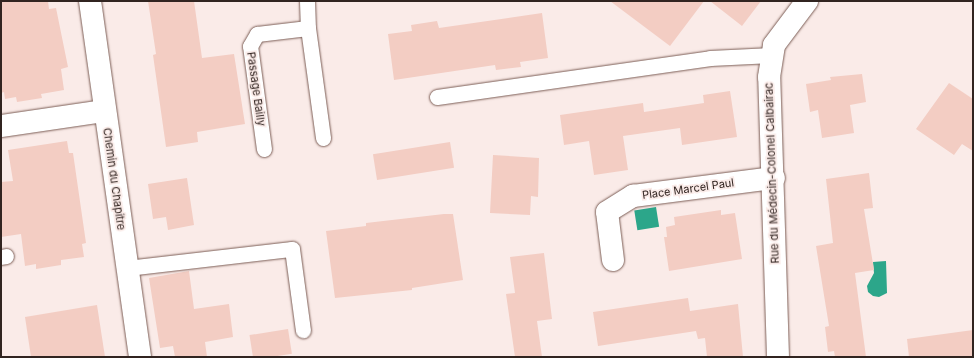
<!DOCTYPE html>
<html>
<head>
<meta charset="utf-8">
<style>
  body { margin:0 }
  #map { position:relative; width:974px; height:358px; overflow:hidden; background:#faebe8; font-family:Inter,sans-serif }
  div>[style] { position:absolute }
  .water>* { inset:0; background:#2ca68a; transform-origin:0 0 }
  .building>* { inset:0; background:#f3cdc3; transform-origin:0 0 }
  .roads { filter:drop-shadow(0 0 1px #7c5e56) drop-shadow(0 0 1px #7c5e56) }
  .service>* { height:15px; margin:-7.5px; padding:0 7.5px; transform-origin:7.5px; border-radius:7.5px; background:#fff }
  .minor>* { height:22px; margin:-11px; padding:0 11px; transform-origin:11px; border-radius:11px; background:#fff }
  span { translate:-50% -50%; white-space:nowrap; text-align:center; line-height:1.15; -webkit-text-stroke:3.5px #faebe8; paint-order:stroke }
  .street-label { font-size:11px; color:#312420 }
  .frame { position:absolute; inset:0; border:2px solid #312420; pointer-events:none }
</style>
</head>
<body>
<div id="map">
  <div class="water">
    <i style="left:656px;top:207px;width:20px;height:22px;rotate:81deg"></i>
    <i style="clip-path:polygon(886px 261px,887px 293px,879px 297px,873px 296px,868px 292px,867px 286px,874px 273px,873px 262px)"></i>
  </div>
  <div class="building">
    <i style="clip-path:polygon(1px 1px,48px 1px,49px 9px,56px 8px,68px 67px,61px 69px,64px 90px,41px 94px,42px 98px,17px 102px,16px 97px,5px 99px,4px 92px,1px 93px)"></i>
    <i style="clip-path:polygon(148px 1px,194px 1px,202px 58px,234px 54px,245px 124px,197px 132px,198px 142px,166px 147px,153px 55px,156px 54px)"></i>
    <i style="clip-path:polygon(610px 1px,704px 1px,670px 46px)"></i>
    <i style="clip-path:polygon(710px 1px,761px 1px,742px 26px)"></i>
    <i style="clip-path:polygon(542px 13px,548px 58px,520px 62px,521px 67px,496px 70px,495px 65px,394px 80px,388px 34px,412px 31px,411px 25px,437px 21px,439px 28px)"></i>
    <i style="clip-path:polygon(862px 74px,866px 102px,850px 105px,854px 133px,822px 138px,818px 110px,810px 112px,806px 84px,831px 80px,830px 77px)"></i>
    <i style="clip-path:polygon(949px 83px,973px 99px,973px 151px,962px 144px,954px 155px,916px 129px)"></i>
    <i style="clip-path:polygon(730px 91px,737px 137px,682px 145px,680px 128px,623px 136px,628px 170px,594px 175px,589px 141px,564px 145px,560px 115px,643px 103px,644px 112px,704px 103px,703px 95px)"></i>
    <i style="clip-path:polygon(67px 141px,69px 153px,73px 153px,86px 243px,82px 244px,84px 257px,61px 260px,61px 265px,36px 269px,36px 264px,25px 266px,21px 234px,1px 237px,1px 182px,13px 181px,8px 150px)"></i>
    <i style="left:450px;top:142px;width:26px;height:78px;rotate:81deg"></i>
    <i style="clip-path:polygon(493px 155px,539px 158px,538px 197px,531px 196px,530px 215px,490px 213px)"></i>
    <i style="clip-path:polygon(869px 173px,873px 208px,864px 209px,874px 270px,855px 273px,866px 357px,835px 357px,834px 351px,828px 352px,825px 327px,829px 326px,816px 246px,833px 243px,826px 179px)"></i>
    <i style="clip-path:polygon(187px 178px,194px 225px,168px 230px,166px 217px,153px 219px,148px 184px)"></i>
    <i style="clip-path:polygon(721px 210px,721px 215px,735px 213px,742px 259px,669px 271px,664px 237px,667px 237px,666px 227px,675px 225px,674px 217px)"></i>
    <i style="clip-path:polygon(444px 214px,453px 214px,463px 280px,412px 288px,412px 290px,335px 298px,326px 231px,366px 226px,366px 223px)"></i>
    <i style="clip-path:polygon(544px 253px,552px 319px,537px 321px,542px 357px,515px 357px,506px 294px,515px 293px,510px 257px)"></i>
    <i style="clip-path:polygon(189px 271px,194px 309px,229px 304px,233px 337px,205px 342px,207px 357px,175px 357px,173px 346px,160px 348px,149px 278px)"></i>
    <i style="clip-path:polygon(688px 298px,690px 311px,738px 304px,743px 357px,707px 357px,705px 338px,698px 339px,696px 331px,598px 346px,593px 312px)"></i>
    <i style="clip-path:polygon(97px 305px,105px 357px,31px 357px,25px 317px)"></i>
    <i style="left:288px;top:329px;width:25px;height:39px;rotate:81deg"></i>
    <i style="clip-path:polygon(973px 330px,973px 357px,909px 357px,907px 339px)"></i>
  </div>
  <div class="roads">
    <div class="service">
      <i style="left:307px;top:1px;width:27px;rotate:88deg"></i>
      <i style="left:308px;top:28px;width:111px;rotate:82.2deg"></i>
      <i style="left:437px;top:97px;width:276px;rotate:-8.1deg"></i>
      <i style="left:710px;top:58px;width:62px;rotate:-2.8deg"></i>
      <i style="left:264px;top:149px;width:104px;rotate:-97.7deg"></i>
      <i style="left:250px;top:46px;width:14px;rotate:-60deg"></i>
      <i style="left:257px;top:34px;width:51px;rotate:-6.7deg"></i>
      <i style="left:1px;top:257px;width:5px;rotate:-11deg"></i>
      <i style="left:127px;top:268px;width:166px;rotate:-6.6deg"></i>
      <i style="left:292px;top:249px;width:82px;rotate:82.3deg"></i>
    </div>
    <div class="minor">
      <i style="left:90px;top:1px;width:359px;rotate:82deg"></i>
      <i style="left:1px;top:126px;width:104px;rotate:-8.3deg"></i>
      <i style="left:613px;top:260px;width:48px;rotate:-97.1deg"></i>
      <i style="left:607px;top:212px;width:31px;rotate:-32deg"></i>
      <i style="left:633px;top:196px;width:142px;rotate:-7.3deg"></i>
      <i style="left:778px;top:357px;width:280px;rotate:-91.8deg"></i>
      <i style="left:769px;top:77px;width:32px;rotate:-81deg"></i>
      <i style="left:774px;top:45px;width:55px;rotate:-53.1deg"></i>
    </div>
  </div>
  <div class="street-label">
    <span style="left:256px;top:89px;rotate:82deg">Passage Bailly</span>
    <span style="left:772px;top:173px;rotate:-92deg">Rue du Médecin-Colonel Calbairac</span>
    <span style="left:114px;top:179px;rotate:82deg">Chemin du Chapitre</span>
    <span style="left:688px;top:189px;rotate:-8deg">Place Marcel Paul</span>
  </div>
  <div class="frame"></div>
</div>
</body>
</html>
